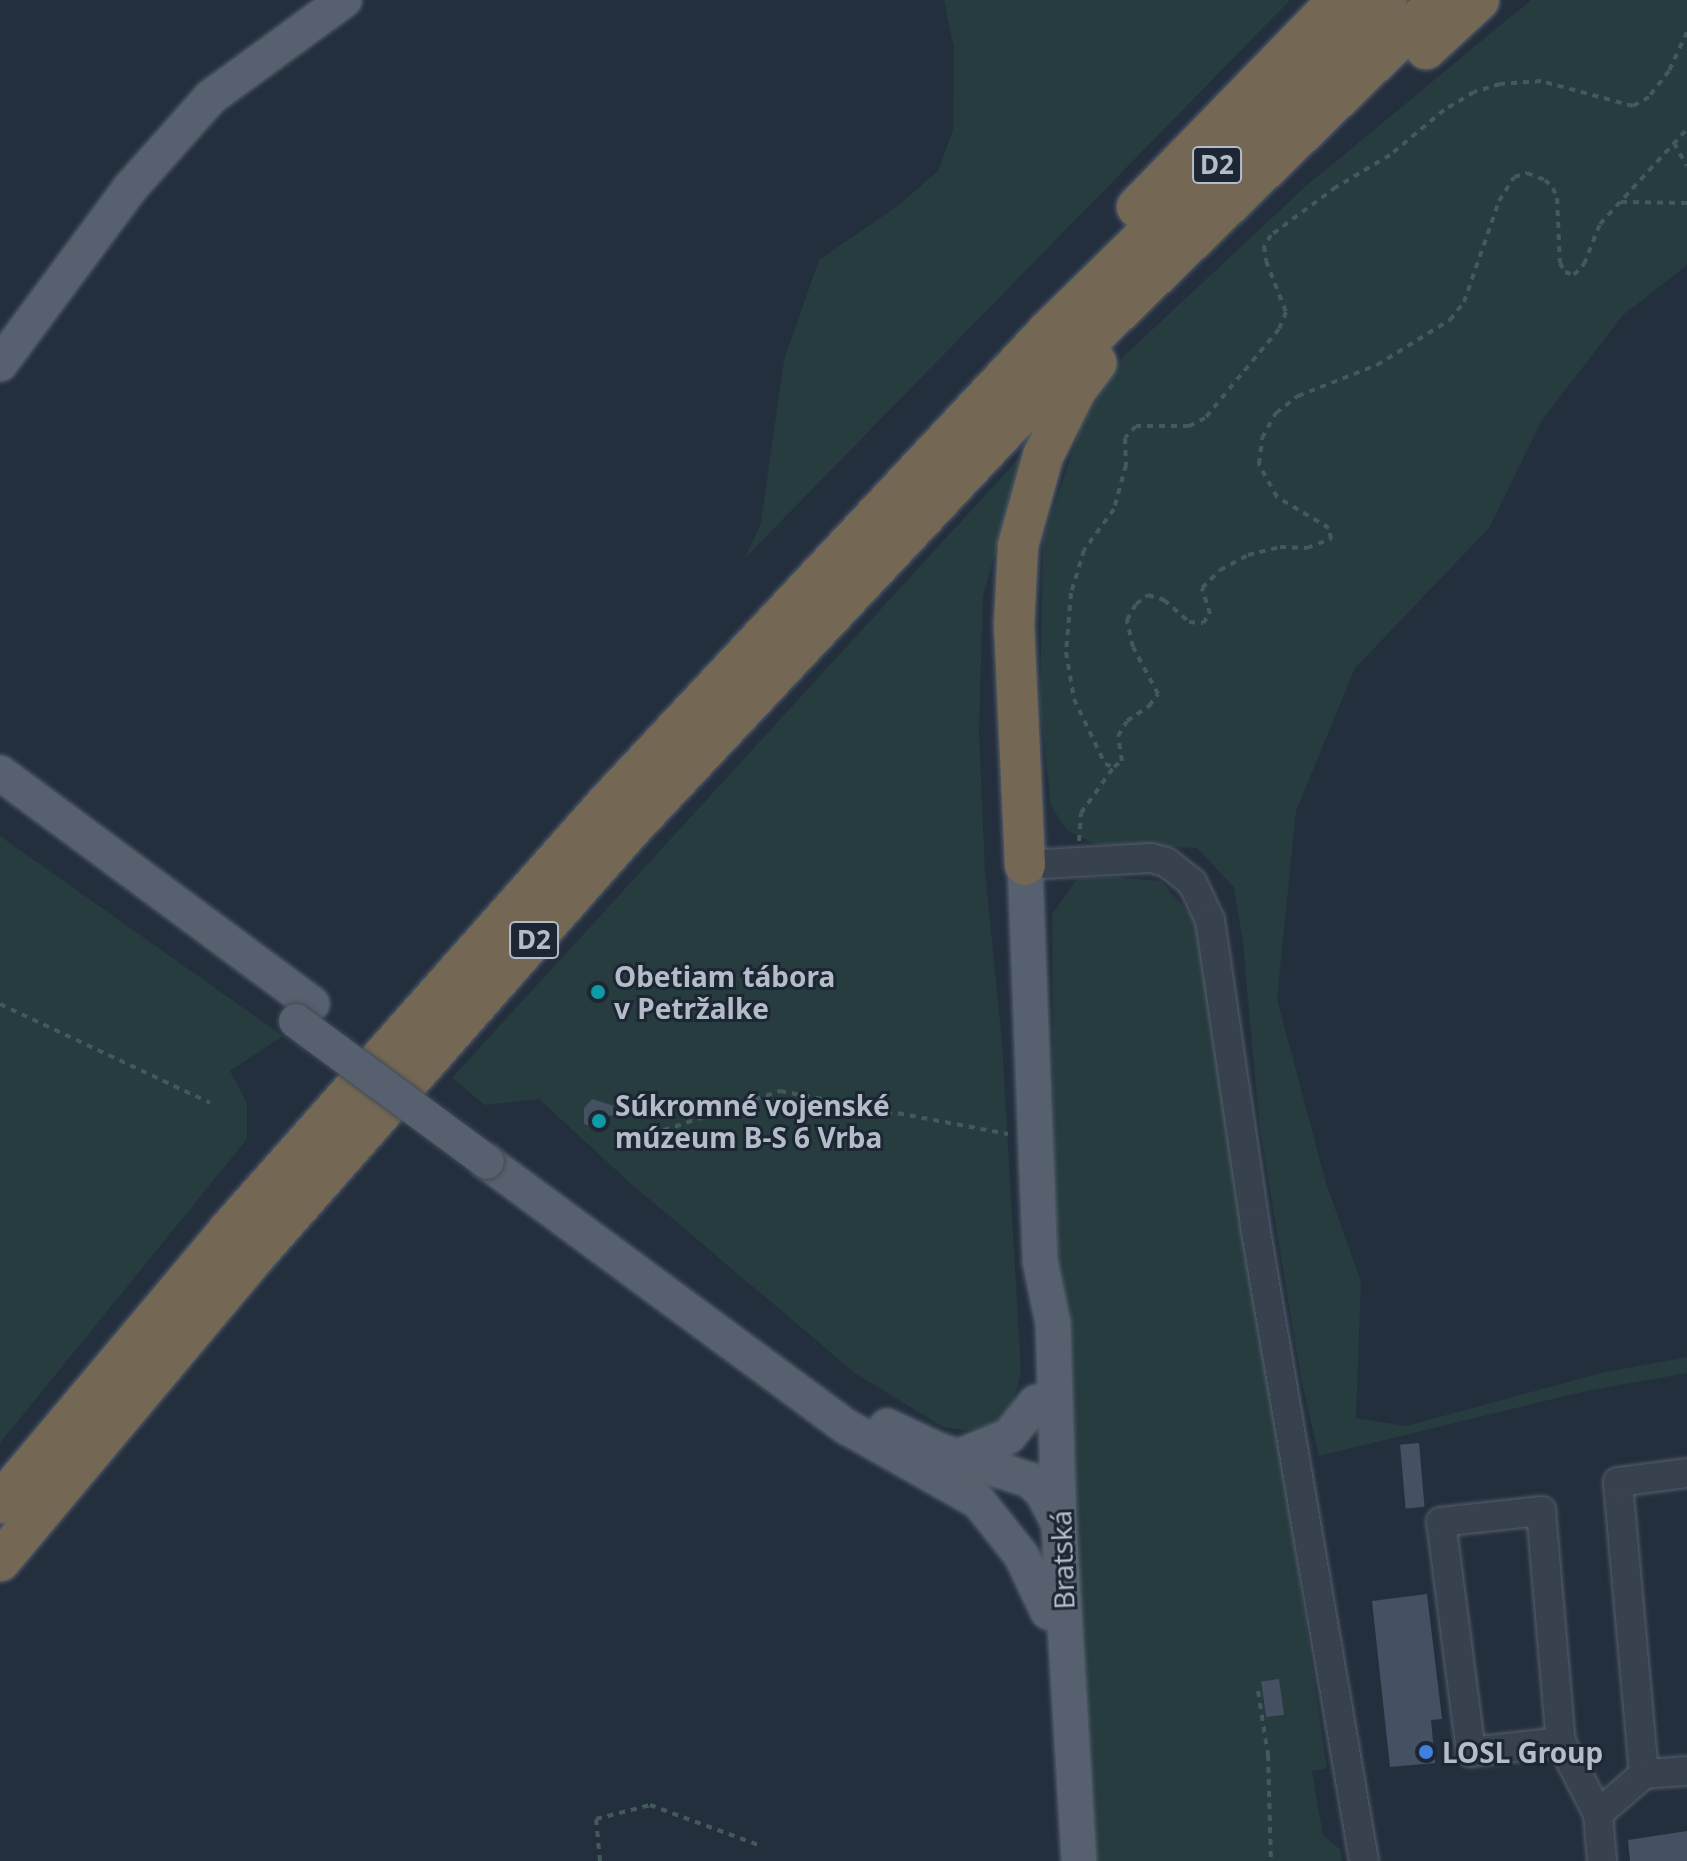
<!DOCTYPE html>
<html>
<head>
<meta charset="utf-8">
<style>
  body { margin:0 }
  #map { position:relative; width:1687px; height:1861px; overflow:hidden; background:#242f3e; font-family:"Noto Sans",sans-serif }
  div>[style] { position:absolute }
  .green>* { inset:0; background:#263c3f }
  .building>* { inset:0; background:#455162; transform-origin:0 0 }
  .path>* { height:4px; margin-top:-2px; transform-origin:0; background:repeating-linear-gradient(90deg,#44595c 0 6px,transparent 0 12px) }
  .roads { filter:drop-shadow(0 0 2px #565f6c) drop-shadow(0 0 2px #565f6c) }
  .minor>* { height:28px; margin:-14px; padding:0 14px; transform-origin:14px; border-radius:14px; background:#38414e }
  .major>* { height:34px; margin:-17px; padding:0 17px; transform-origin:17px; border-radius:17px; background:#56606e }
  .highway>* { height:40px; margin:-20px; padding:0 20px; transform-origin:20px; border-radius:20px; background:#746855 }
  .bridges { filter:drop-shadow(0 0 2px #414a57) drop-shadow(0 0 2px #414a57) }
  .major-bridge>* { height:34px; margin:-17px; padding:0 17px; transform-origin:17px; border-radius:17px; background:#56606e }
  .dots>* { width:22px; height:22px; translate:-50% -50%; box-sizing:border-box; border:4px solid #1d2633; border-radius:50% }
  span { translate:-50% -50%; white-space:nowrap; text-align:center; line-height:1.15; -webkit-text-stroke:6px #1d2633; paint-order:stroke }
  .shield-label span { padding:2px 6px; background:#1d2633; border:2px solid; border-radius:6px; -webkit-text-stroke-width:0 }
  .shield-label { font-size:26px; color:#b4bcc9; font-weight:700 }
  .poi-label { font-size:28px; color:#b4bcc9; font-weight:700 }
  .left { translate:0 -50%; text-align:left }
  .street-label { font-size:28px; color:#b4bcc9 }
</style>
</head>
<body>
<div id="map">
  <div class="green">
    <i style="clip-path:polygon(944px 0,1290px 0,745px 558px,761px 523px,784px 360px,819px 260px,899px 205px,938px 171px,953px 130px,954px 49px)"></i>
    <i style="clip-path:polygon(1531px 0,1687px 0,1687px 265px,1623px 315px,1542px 420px,1489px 528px,1355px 668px,1296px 811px,1277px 999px,1326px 1183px,1361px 1282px,1356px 1418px,1406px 1426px,1601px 1373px,1687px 1357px,1687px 1373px,1586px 1391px,1319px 1456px,1301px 1379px,1259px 1123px,1243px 942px,1234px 887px,1197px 848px,1094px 844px,1067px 830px,1051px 806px,1040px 705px,1043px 540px,1081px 426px,1123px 357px,1306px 186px)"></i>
    <i style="clip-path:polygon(1022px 455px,983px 596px,979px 730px,985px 871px,1002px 1042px,1021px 1372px,1013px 1404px,1001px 1418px,989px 1425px,968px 1431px,943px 1427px,855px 1373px,628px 1181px,539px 1099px,485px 1105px,452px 1078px)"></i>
    <i style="clip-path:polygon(0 836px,283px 1036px,230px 1071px,247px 1103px,247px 1139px,0 1443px)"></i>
    <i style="clip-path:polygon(1112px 877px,1161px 881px,1195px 920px,1257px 1291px,1327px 1768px,1312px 1771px,1323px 1835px,1340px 1849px,1342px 1861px,1093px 1861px,1054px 1184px,1052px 914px,1077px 879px)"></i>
  </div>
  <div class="building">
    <i style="clip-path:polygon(592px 1099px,637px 1113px,637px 1114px,605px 1116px,602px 1129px,584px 1124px,584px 1108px)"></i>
    <i style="left:1419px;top:1443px;width:64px;height:19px;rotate:85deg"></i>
    <i style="clip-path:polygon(1427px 1594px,1442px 1719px,1431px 1720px,1435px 1763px,1390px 1767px,1372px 1601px)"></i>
    <i style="left:1279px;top:1679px;width:36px;height:18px;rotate:82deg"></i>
    <i style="clip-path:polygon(1687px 1831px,1687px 1861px,1630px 1861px,1628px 1840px)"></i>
  </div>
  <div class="path">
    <i style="left:1687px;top:32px;width:43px;rotate:114.8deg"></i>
    <i style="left:1669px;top:71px;width:33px;rotate:128deg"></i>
    <i style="left:1649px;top:97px;width:18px;rotate:151deg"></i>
    <i style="left:1633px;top:106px;width:95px;rotate:-164.8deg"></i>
    <i style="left:1541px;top:81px;width:41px;rotate:175.8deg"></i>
    <i style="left:1500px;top:84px;width:27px;rotate:163deg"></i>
    <i style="left:1474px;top:92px;width:35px;rotate:149deg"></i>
    <i style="left:1444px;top:110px;width:70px;rotate:140.2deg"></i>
    <i style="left:1390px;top:155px;width:63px;rotate:149.3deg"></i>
    <i style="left:1336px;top:187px;width:81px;rotate:143.6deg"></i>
    <i style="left:1271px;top:235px;width:13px;rotate:122deg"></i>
    <i style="left:1264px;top:246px;width:15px;rotate:82deg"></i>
    <i style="left:1266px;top:261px;width:55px;rotate:68.6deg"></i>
    <i style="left:1286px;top:312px;width:18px;rotate:112deg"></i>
    <i style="left:1279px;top:329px;width:116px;rotate:129.7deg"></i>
    <i style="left:1205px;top:418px;width:18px;rotate:153deg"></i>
    <i style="left:1189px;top:426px;width:53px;rotate:180deg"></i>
    <i style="left:1136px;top:426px;width:16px;rotate:133deg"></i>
    <i style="left:1125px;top:438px;width:27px;rotate:88deg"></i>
    <i style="left:1126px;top:465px;width:46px;rotate:105.3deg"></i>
    <i style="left:1114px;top:509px;width:51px;rotate:126.2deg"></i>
    <i style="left:1084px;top:550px;width:45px;rotate:106.8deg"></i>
    <i style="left:1071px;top:593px;width:59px;rotate:94.8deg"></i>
    <i style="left:1066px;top:652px;width:48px;rotate:80.3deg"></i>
    <i style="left:1074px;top:699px;width:72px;rotate:64.5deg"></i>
    <i style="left:1105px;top:764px;width:9px;rotate:18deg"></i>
    <i style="left:1114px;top:767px;width:10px;rotate:-37deg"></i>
    <i style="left:1122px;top:761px;width:25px;rotate:-99deg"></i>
    <i style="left:1118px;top:736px;width:17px;rotate:-59deg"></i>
    <i style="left:1127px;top:721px;width:27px;rotate:-34deg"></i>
    <i style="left:1149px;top:706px;width:15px;rotate:-53deg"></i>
    <i style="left:1158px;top:694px;width:53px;rotate:-118deg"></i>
    <i style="left:1133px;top:647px;width:28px;rotate:-103deg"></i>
    <i style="left:1127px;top:620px;width:18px;rotate:-61deg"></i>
    <i style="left:1136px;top:604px;width:15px;rotate:-37deg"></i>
    <i style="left:1148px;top:595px;width:17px;rotate:17deg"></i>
    <i style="left:1164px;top:600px;width:33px;rotate:41deg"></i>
    <i style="left:1189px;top:622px;width:14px;rotate:4deg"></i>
    <i style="left:1203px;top:623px;width:11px;rotate:-52deg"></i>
    <i style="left:1210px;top:614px;width:27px;rotate:-107deg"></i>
    <i style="left:1202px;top:588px;width:25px;rotate:-45deg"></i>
    <i style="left:1220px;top:570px;width:32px;rotate:-28deg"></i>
    <i style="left:1248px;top:555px;width:33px;rotate:-14deg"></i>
    <i style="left:1280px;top:547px;width:27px;rotate:2deg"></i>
    <i style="left:1307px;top:548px;width:26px;rotate:-21deg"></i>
    <i style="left:1331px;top:539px;width:11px;rotate:-100deg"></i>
    <i style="left:1329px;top:528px;width:61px;rotate:-149.2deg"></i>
    <i style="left:1277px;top:497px;width:38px;rotate:-119deg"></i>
    <i style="left:1259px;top:464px;width:26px;rotate:-83deg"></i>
    <i style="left:1262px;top:438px;width:29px;rotate:-61deg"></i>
    <i style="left:1276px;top:413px;width:28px;rotate:-38deg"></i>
    <i style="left:1298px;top:396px;width:85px;rotate:-21.4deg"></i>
    <i style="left:1377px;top:365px;width:86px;rotate:-31.7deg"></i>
    <i style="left:1450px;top:320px;width:23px;rotate:-52deg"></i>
    <i style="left:1464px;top:302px;width:107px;rotate:-70.9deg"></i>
    <i style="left:1499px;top:201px;width:28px;rotate:-58deg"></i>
    <i style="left:1514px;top:177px;width:14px;rotate:-17deg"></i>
    <i style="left:1527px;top:173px;width:19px;rotate:21deg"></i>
    <i style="left:1545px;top:180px;width:11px;rotate:45deg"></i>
    <i style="left:1553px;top:188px;width:11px;rotate:68deg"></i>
    <i style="left:1557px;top:198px;width:65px;rotate:87.4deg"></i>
    <i style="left:1560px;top:263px;width:10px;rotate:61deg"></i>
    <i style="left:1565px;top:272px;width:9px;rotate:18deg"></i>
    <i style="left:1574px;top:275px;width:15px;rotate:-48deg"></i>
    <i style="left:1584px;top:264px;width:43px;rotate:-68.2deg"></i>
    <i style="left:1600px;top:224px;width:129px;rotate:-47.5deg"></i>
    <i style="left:1674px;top:143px;width:26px;rotate:61deg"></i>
    <i style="left:1621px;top:202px;width:66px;rotate:0.9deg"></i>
    <i style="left:1079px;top:841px;width:28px;rotate:-86deg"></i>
    <i style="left:1081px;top:813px;width:55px;rotate:-54.6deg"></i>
    <i style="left:0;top:1004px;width:232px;rotate:25.2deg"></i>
    <i style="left:641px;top:1138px;width:147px;rotate:-18.7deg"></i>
    <i style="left:780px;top:1091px;width:232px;rotate:10.7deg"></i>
    <i style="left:1258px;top:1691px;width:65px;rotate:81.1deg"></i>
    <i style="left:1268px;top:1755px;width:106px;rotate:88.4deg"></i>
    <i style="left:600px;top:1861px;width:42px;rotate:-95.4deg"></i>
    <i style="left:596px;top:1819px;width:56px;rotate:-14.5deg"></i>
    <i style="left:650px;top:1805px;width:116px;rotate:20.2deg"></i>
  </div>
  <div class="roads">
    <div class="minor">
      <i style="left:1025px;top:865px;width:126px;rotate:-3.2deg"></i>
      <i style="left:1151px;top:858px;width:16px;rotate:15deg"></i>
      <i style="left:1166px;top:862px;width:33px;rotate:38deg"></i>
      <i style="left:1192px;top:882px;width:42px;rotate:64.7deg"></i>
      <i style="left:1210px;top:920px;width:309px;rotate:81.6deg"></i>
      <i style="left:1255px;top:1226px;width:644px;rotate:80.26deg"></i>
      <i style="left:1561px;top:1742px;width:91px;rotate:173.7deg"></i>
      <i style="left:1471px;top:1752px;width:232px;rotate:-97.4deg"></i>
      <i style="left:1441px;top:1522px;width:101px;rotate:-6.3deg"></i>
      <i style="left:1541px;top:1511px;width:232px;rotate:85.1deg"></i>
      <i style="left:1561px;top:1742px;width:81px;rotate:62.8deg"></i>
      <i style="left:1644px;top:1774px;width:293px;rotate:-95.1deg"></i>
      <i style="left:1618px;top:1482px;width:70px;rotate:-7.4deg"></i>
      <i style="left:1602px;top:1861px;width:47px;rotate:-94.9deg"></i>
      <i style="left:1598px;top:1814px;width:61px;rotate:-41deg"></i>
      <i style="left:1644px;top:1774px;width:43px;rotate:-4deg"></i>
    </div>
    <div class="major">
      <i style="left:0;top:364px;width:220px;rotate:-53.5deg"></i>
      <i style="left:131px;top:187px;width:120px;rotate:-48.4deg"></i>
      <i style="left:211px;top:97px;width:165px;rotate:-36.1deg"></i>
      <i style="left:0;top:773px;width:388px;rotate:36.5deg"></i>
      <i style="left:1025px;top:865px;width:396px;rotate:87.8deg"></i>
      <i style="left:1040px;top:1261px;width:63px;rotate:78.2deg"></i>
      <i style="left:1053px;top:1323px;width:202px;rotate:88.3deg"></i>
      <i style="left:1059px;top:1525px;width:337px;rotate:86.6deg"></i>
      <i style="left:487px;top:1162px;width:447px;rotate:36.4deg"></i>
      <i style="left:847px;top:1427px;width:150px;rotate:29.5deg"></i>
      <i style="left:978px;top:1501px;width:69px;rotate:51.5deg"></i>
      <i style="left:1021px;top:1555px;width:63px;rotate:64.7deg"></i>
      <i style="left:887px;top:1426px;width:59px;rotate:25.3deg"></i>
      <i style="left:940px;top:1451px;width:95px;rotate:17.9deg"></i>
      <i style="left:1030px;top:1480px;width:18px;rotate:45deg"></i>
      <i style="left:1043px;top:1493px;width:36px;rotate:63deg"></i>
      <i style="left:960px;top:1456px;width:53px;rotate:-22.2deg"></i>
      <i style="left:1009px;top:1436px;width:43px;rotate:-51.5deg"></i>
    </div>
    <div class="highway">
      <i style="left:1426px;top:49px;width:72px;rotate:-42.8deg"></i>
      <i style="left:1137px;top:207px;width:289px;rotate:-45.8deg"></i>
      <i style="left:1025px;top:865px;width:239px;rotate:-92.6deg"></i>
      <i style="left:1014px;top:626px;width:80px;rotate:-87.1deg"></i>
      <i style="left:1018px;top:546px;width:93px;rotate:-74.5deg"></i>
      <i style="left:1043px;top:456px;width:74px;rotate:-63.4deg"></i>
      <i style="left:1076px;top:390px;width:34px;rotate:-53deg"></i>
      <i style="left:0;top:1503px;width:355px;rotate:-50deg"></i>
      <i style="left:228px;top:1231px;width:572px;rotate:-48.47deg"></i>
      <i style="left:607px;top:803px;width:647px;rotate:-46.94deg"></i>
      <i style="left:1049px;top:330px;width:472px;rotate:-44.4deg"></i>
      <i style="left:0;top:1561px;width:399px;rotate:-50.1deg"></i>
      <i style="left:256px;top:1255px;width:566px;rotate:-48.65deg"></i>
      <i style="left:630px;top:830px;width:673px;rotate:-46.8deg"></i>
      <i style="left:1091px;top:339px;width:487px;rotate:-44.2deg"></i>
    </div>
  </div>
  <div class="bridges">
    <div class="major-bridge">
      <i style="left:296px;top:1021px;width:237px;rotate:36.4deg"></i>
    </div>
  </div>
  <div class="dots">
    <i style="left:598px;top:992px;background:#0f9aa8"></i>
    <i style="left:599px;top:1121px;background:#0f9aa8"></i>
    <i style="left:1426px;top:1752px;background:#3f7fe0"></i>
  </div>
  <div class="shield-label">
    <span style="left:1217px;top:165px">D2</span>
    <span style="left:534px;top:940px">D2</span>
  </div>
  <div class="poi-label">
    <span class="left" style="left:614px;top:992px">Obetiam tábora<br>v Petržalke</span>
    <span class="left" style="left:615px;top:1121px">Súkromné vojenské<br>múzeum B-S 6 Vrba</span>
    <span class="left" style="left:1442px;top:1752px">LOSL Group</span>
  </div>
  <div class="street-label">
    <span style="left:1062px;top:1560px;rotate:-92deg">Bratská</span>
  </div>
</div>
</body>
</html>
